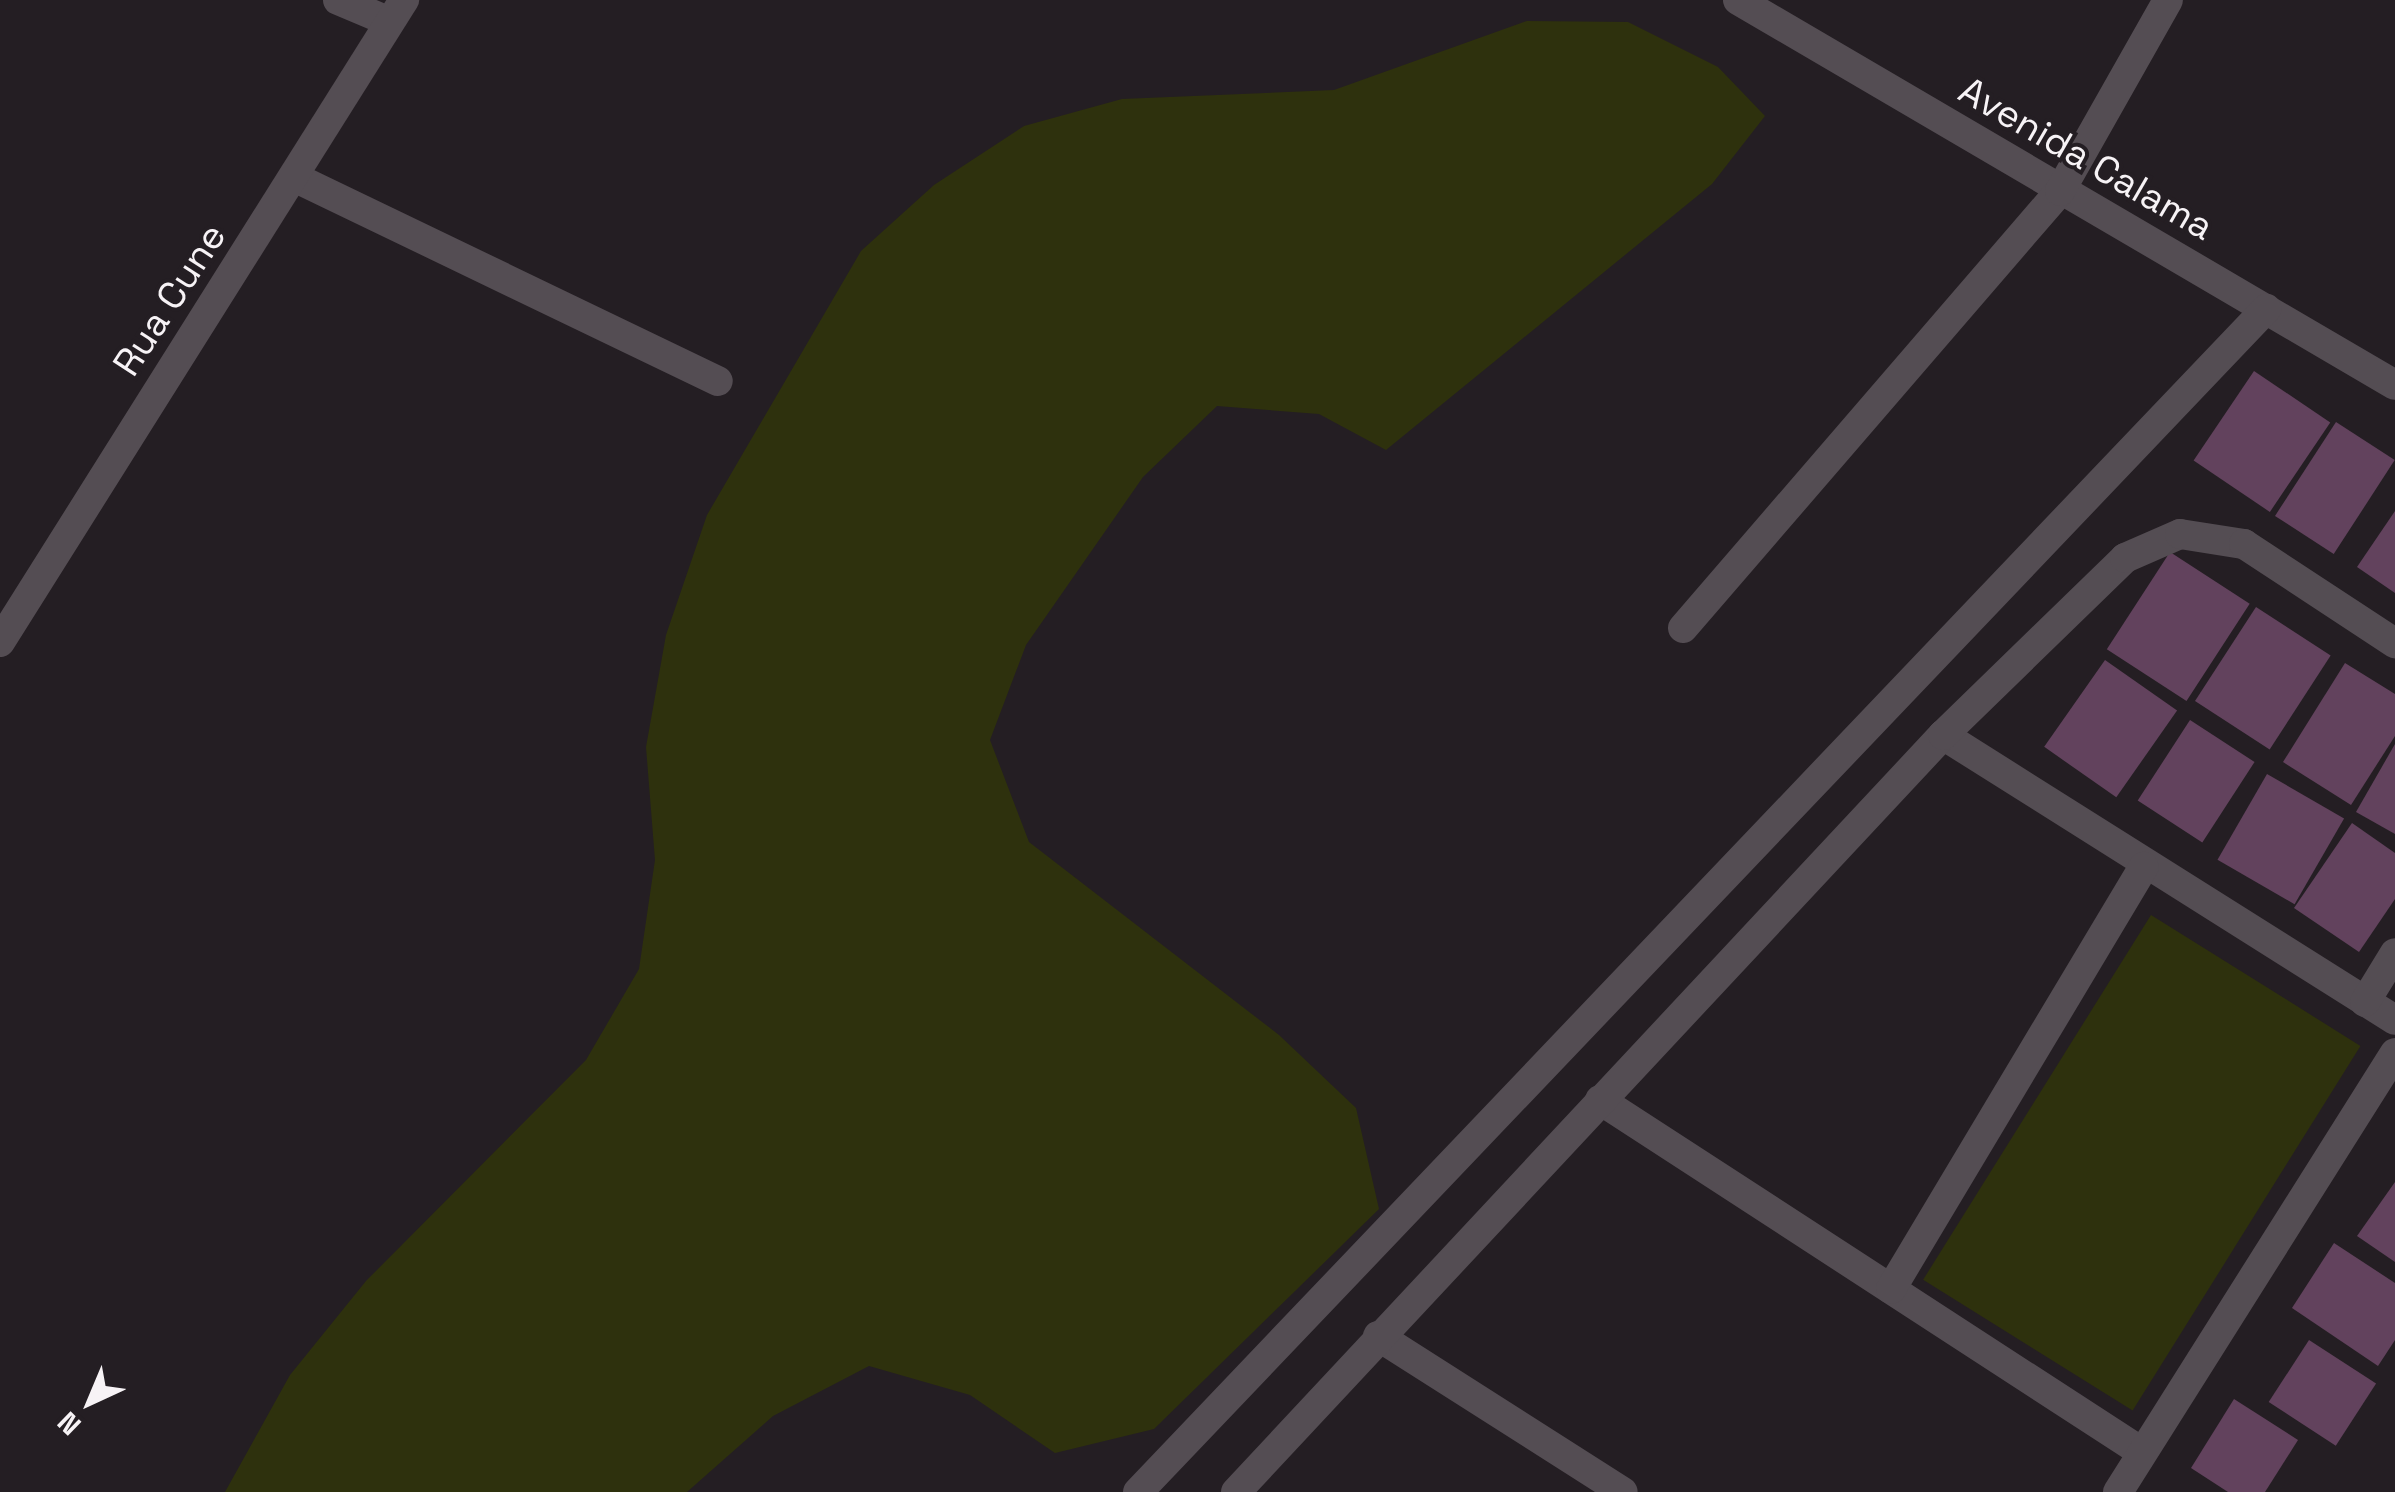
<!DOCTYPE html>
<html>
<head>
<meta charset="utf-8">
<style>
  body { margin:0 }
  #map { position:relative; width:2395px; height:1492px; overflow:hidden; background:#241e23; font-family:"Space Grotesk",sans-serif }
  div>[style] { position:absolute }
  .green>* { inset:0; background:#2e310d; transform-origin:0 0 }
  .building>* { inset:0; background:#62425d; transform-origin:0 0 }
  .minor>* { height:30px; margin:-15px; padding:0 15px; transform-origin:15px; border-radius:15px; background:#544d53 }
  span { translate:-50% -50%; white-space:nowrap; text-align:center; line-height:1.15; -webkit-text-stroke:8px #241e23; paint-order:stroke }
  .street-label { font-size:38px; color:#f7f3f6 }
  .north { position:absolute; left:40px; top:1352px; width:100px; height:100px; -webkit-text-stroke:8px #241e23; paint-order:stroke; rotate:224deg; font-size:28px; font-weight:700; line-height:40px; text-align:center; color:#f7f3f6 }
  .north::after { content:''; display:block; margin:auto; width:35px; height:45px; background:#f7f3f6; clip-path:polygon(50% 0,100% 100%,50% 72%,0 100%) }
</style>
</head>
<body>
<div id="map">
  <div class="green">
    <i style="clip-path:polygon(1527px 21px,1628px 22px,1718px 67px,1765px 116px,1712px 184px,1386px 450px,1319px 414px,1217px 406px,1143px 477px,1026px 645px,990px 740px,1029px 842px,1279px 1035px,1356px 1108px,1379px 1209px,1154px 1429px,1055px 1453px,970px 1395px,869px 1366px,773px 1416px,687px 1492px,225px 1492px,290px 1375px,366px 1281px,586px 1060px,639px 969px,655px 860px,646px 747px,666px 635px,707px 515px,861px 251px,934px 185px,1024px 126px,1122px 99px,1334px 90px)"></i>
    <i style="left:2151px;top:915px;width:247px;height:430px;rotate:32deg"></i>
  </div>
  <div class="building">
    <i style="left:2254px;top:371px;width:92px;height:108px;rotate:34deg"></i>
    <i style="left:2336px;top:422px;width:70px;height:112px;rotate:33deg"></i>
    <i style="clip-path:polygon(2395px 511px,2395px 593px,2357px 567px)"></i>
    <i style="left:2170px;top:552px;width:95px;height:116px;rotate:33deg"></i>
    <i style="left:2256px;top:607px;width:89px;height:112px;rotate:33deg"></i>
    <i style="left:2105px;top:660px;width:88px;height:106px;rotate:35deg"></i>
    <i style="clip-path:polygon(2345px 663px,2395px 694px,2395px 736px,2351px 805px,2283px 762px)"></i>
    <i style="left:2190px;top:720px;width:77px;height:96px;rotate:33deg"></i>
    <i style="clip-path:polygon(2395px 744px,2395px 834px,2356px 812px)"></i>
    <i style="left:2267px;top:774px;width:89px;height:99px;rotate:30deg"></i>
    <i style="clip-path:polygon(2352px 823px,2395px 853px,2395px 899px,2359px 952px,2294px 908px)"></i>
    <i style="clip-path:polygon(2395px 1182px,2395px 1262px,2357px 1236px)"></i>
    <i style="clip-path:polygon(2334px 1243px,2395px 1283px,2395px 1340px,2378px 1366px,2292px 1308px)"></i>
    <i style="left:2309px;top:1340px;width:80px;height:74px;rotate:33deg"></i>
    <i style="clip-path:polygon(2234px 1399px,2298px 1440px,2265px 1492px,2228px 1492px,2191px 1468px)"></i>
  </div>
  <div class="minor">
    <i style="left:338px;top:0;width:56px;rotate:22.9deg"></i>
    <i style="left:1738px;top:0;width:761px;rotate:30.37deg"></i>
    <i style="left:296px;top:178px;width:468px;rotate:25.7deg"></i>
    <i style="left:1683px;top:628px;width:577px;rotate:-49.22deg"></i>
    <i style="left:2060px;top:191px;width:219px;rotate:-60.5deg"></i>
    <i style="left:0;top:642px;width:759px;rotate:-57.82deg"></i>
    <i style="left:1943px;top:735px;width:534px;rotate:32.23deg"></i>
    <i style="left:2365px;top:1002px;width:57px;rotate:-58.5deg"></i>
    <i style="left:1600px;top:1100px;width:644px;rotate:33.02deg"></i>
    <i style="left:1891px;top:1289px;width:492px;rotate:-59.1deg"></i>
    <i style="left:1378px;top:1336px;width:290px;rotate:32.5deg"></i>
    <i style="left:1138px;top:1492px;width:1635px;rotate:-46.36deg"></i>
    <i style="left:1236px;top:1492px;width:1036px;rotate:-46.96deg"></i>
    <i style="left:1943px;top:735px;width:254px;rotate:-44.2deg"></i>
    <i style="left:2125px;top:558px;width:60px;rotate:-23.6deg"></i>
    <i style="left:2180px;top:534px;width:65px;rotate:8.9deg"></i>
    <i style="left:2244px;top:544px;width:181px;rotate:33.3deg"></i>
    <i style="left:2118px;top:1492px;width:519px;rotate:-57.75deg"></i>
  </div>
  <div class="street-label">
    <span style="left:2086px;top:159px;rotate:30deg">Avenida Calama</span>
    <span style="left:170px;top:300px;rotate:-57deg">Rua Cune</span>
  </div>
  <div class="north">N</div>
</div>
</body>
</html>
